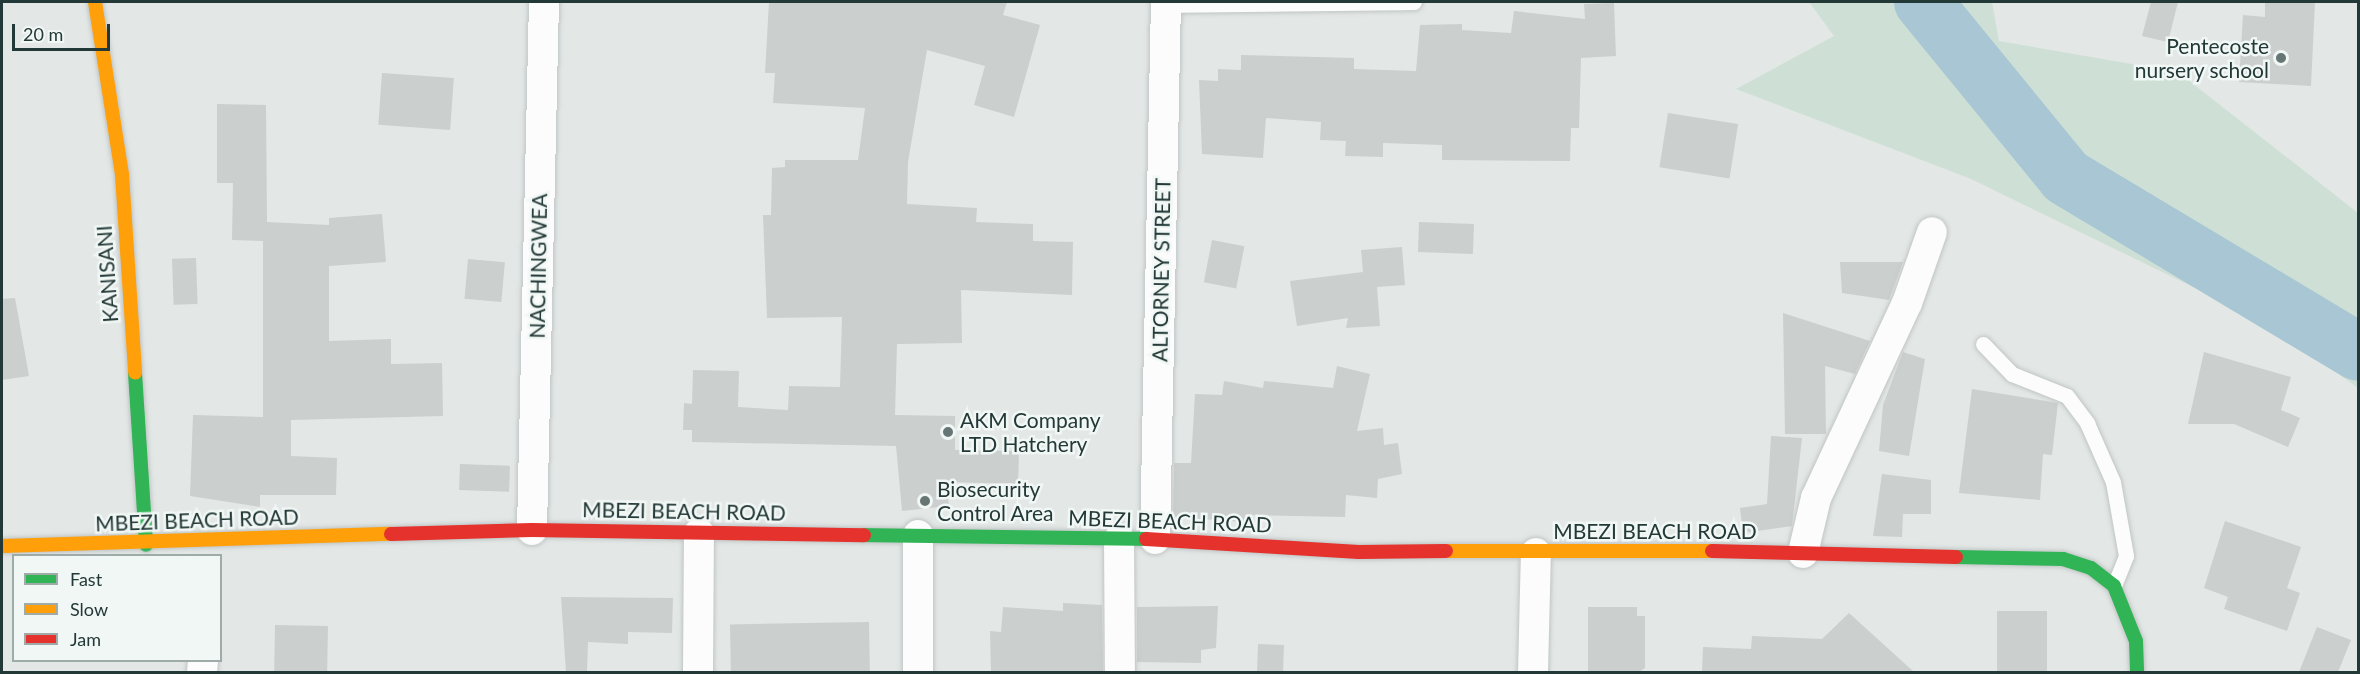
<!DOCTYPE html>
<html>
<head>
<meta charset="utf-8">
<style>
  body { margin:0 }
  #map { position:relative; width:2360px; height:674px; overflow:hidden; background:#e3e8e7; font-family:Lato,sans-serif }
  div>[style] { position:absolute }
  .green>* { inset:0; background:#cee0d6 }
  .river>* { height:58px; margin:-29px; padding:0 29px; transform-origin:29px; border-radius:29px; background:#a8c6d3 }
  .building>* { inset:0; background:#cbcfce; transform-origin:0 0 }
  .roads { filter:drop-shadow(0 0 2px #c0c5c4) drop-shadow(0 0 2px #c0c5c4) }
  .lane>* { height:15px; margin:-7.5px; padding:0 7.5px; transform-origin:7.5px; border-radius:7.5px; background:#fbfcfb }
  .street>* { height:30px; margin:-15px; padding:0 15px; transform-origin:15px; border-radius:15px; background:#fbfcfb }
  .fast>* { height:14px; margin:-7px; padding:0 7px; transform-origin:7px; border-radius:7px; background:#30b455 }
  .slow>* { height:14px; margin:-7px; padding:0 7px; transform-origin:7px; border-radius:7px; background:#ff9f0a }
  .jam>* { height:14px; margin:-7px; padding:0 7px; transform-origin:7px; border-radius:7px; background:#e5322d }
  .dots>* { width:16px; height:16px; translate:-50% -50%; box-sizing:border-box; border:3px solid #f1f7f5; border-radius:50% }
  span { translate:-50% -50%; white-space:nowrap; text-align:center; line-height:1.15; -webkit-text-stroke:5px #f1f7f5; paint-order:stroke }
  .poi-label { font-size:21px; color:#233937 }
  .right { translate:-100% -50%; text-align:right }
  .left { translate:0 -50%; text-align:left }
  .street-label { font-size:21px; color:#233937 }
  .frame { position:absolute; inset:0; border:3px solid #233937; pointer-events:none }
  .legend { position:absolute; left:12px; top:554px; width:210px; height:108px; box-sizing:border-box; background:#f1f7f5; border:2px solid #9faba9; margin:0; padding:8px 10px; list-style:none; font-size:18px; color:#233937 }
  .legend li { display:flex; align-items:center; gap:12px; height:30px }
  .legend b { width:30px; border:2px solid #9faba9 }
  .scale { position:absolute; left:12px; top:24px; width:98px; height:27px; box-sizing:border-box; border:3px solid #233937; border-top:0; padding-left:8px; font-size:18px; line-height:21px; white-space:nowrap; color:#233937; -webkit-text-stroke:4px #f1f7f5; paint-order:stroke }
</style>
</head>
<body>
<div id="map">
  <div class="green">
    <i style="clip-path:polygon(1809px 2px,1992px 2px,1999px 41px,2178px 72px,2358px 213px,2358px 388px,2269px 324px,1971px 179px,1736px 89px,1834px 36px)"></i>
  </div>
  <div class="river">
    <i style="left:1923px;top:2px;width:226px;rotate:50.7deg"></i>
    <i style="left:2066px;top:177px;width:340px;rotate:30.9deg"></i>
  </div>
  <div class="building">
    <i style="clip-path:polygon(769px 2px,1007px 2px,1003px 15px,1040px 25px,1014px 117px,974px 105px,985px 66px,927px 50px,908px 162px,907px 204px,977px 208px,976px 222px,1033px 224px,1033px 241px,1073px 242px,1072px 295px,961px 290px,962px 343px,897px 344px,895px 415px,955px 416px,955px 450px,1019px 451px,1018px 484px,946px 482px,949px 506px,902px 511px,896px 446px,692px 442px,692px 430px,683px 430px,684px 403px,692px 404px,693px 370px,739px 371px,738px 407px,788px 410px,789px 386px,840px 387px,842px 317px,767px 318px,763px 215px,771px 215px,772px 168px,785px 167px,785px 160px,858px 160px,865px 108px,773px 103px,775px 73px,765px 73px)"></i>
    <i style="clip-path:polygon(2151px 2px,2178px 2px,2168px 42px,2142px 36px)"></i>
    <i style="clip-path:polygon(2265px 2px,2315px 2px,2311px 86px,2239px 82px,2243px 15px,2265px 17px)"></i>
    <i style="clip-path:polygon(1614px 3px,1616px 56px,1581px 58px,1579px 128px,1571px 128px,1570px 161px,1442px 160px,1442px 145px,1383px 143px,1383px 157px,1345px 156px,1346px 141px,1320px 140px,1321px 122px,1266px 118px,1263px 158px,1202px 154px,1199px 80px,1218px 81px,1218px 69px,1241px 70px,1241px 55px,1354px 58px,1354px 69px,1416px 71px,1420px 25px,1462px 24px,1462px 30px,1511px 33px,1514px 11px,1585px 19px,1584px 4px)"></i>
    <i style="left:382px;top:73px;width:72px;height:52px;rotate:4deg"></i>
    <i style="clip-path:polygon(217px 104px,266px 105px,267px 222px,329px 225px,329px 218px,382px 214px,386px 262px,329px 266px,329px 341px,391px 339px,391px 364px,442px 363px,443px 416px,291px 420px,291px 456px,337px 458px,336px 495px,260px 495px,260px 507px,190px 496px,193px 415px,263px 417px,263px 241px,232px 240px,233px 183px,217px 183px)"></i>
    <i style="left:1668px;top:113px;width:71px;height:55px;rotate:9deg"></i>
    <i style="left:1419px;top:222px;width:55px;height:30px;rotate:2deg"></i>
    <i style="left:1212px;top:240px;width:33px;height:43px;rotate:11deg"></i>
    <i style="clip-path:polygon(1402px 247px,1405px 285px,1377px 287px,1380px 326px,1346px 328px,1348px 318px,1297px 326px,1290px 281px,1363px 272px,1361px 250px)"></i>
    <i style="left:196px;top:258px;width:46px;height:24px;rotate:88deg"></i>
    <i style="left:468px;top:259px;width:37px;height:40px;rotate:5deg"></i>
    <i style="clip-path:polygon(1840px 262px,1903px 262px,1889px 300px,1842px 293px)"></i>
    <i style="clip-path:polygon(15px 298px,29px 376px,2px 380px,2px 299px)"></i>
    <i style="clip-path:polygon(1783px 313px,1870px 341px,1855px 374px,1825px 366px,1826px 434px,1785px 434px)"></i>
    <i style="clip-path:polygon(1903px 352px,1925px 359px,1909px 456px,1879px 451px,1883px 405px)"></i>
    <i style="clip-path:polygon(2204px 352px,2291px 377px,2281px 410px,2300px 418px,2288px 447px,2234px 424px,2188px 424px)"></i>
    <i style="clip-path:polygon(1337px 366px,1370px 374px,1357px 431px,1383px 428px,1384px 445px,1398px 443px,1402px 474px,1378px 479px,1377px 498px,1346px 495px,1345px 517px,1245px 515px,1245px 522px,1173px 517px,1174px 463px,1191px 463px,1195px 394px,1222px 395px,1224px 381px,1263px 388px,1264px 381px,1333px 388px)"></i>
    <i style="clip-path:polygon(1972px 389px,2058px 403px,2052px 455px,2043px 454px,2040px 500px,1959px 493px)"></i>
    <i style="clip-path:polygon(1771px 436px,1802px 438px,1792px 526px,1743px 533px,1740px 508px,1767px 504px)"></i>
    <i style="left:460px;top:464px;width:50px;height:26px;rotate:2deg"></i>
    <i style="clip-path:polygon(1882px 474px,1931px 480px,1931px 514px,1903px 514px,1902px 537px,1873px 536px)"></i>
    <i style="clip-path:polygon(2225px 521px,2301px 547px,2287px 588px,2300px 593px,2287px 631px,2224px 609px,2228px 597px,2204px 588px)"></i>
    <i style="clip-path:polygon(561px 597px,673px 598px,672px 633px,628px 632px,628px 644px,588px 642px,587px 672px,566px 672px)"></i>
    <i style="clip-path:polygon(1063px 603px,1102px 605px,1103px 672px,991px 672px,990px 631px,1001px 632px,1003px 607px,1063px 611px)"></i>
    <i style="clip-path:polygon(1218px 606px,1216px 648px,1201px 650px,1201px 663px,1137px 662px,1137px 607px)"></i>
    <i style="clip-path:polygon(1588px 607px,1637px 607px,1637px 616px,1645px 616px,1645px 668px,1639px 672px,1588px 672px)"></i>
    <i style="left:1997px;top:611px;width:50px;height:61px"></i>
    <i style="clip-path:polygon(1849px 613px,1914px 672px,1702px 672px,1703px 647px,1751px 649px,1752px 636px,1822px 639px)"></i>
    <i style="left:869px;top:622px;width:50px;height:139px;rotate:89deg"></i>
    <i style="left:275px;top:625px;width:53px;height:47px;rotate:1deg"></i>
    <i style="clip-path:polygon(2317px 627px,2351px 640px,2338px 672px,2299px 672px)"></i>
    <i style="left:1258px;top:644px;width:26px;height:28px;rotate:2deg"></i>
  </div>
  <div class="roads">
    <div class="lane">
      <i style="left:1166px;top:5px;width:248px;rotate:-0.7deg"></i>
      <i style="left:1983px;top:344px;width:42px;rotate:46deg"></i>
      <i style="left:2012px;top:374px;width:59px;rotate:21.8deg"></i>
      <i style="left:2067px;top:396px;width:34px;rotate:53deg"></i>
      <i style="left:2087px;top:423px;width:64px;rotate:66.2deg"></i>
      <i style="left:2113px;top:482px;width:75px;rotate:80deg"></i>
      <i style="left:2126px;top:556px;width:32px;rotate:112deg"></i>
    </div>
    <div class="street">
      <i style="left:532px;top:530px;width:528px;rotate:-88.7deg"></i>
      <i style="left:918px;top:535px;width:137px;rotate:90deg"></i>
      <i style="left:1119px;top:539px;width:133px;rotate:89.6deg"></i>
      <i style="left:1155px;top:539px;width:537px;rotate:-88.83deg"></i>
      <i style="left:1803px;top:553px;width:57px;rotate:-76.7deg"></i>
      <i style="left:1816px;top:498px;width:215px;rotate:-65deg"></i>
      <i style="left:1907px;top:303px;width:75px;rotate:-70.6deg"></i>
      <i style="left:202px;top:672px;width:12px;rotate:-85deg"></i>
      <i style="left:698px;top:672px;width:139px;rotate:-89.6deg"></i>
      <i style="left:1533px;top:672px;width:119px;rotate:-88.6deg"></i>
    </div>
    <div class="fast">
      <i style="left:135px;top:373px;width:172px;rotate:86.3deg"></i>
      <i style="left:864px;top:535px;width:282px;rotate:0.8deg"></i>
      <i style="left:1956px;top:557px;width:107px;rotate:1.1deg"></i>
      <i style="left:2063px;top:559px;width:29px;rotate:18deg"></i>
      <i style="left:2091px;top:568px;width:29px;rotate:38deg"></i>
      <i style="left:2114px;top:586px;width:59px;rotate:68.2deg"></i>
      <i style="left:2136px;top:641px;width:31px;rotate:88deg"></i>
    </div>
    <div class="slow">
      <i style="left:95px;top:2px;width:175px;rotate:81.1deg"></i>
      <i style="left:122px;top:175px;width:198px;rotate:86.2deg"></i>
      <i style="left:2px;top:546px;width:389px;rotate:-1.8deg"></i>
      <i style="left:1446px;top:551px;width:266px"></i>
    </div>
    <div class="jam">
      <i style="left:391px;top:534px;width:141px;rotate:-1.6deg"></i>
      <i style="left:532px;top:530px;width:332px;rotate:0.9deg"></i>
      <i style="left:1146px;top:539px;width:213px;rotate:3.5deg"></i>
      <i style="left:1359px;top:552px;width:87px;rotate:-0.7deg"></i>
      <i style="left:1712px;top:551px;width:244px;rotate:1.4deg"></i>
    </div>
  </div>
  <div class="dots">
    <i style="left:2281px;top:58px;background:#667675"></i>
    <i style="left:948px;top:432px;background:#667675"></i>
    <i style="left:925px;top:501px;background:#667675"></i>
  </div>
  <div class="poi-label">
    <span class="right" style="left:2269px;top:58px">Pentecoste<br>nursery school</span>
    <span class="left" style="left:960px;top:432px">AKM Company<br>LTD Hatchery</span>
    <span class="left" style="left:937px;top:501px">Biosecurity<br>Control Area</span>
  </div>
  <div class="street-label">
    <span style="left:538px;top:266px;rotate:-89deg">NACHINGWEA</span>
    <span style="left:1161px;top:270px;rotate:-89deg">ALTORNEY STREET</span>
    <span style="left:107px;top:274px;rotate:-94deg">KANISANI</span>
    <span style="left:684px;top:511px;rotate:1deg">MBEZI BEACH ROAD</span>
    <span style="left:197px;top:520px;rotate:-2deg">MBEZI BEACH ROAD</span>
    <span style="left:1170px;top:521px;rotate:2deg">MBEZI BEACH ROAD</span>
    <span style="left:1655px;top:531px">MBEZI BEACH ROAD</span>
  </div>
  <div class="frame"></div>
  <ul class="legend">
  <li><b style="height:8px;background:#30b455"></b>Fast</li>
  <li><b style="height:8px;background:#ff9f0a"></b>Slow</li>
  <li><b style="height:8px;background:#e5322d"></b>Jam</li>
  </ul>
  <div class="scale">20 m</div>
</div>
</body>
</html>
